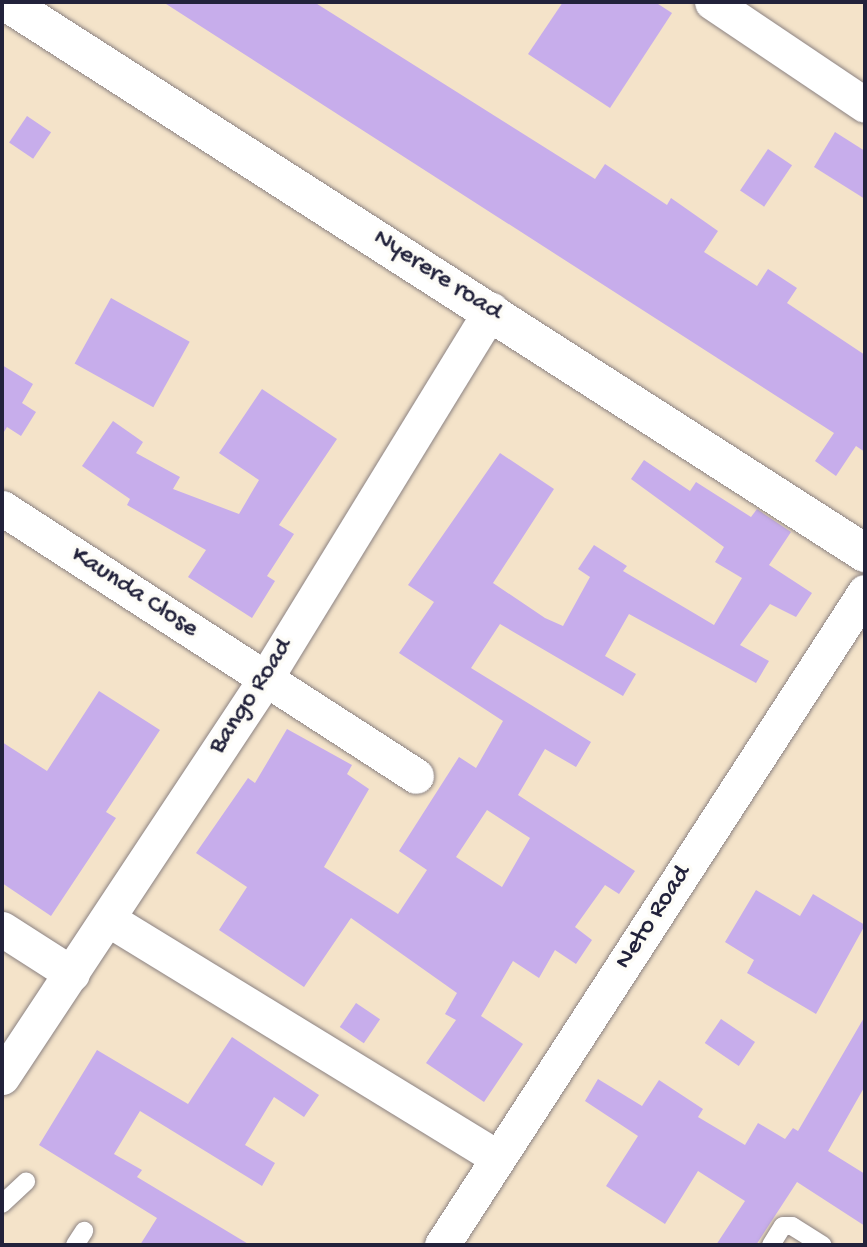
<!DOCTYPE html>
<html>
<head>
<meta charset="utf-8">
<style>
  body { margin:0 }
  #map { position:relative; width:867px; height:1247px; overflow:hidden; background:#f4e3c9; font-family:"Gochi Hand",sans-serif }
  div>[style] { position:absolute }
  .building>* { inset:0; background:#c7adeb; transform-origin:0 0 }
  .roads { filter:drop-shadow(0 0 2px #8b8282) drop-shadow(0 0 2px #8b8282) }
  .service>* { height:18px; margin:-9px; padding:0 9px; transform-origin:9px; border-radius:9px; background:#fff }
  .minor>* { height:35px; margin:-17.5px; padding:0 17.5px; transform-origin:17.5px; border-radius:17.5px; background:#fff }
  .tertiary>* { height:38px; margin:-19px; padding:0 19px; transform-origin:19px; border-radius:19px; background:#fff }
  span { translate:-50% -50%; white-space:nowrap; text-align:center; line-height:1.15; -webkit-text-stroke:7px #fdfcf7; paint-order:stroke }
  .street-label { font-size:26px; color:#22223b }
  .frame { position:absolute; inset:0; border:4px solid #22223b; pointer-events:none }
</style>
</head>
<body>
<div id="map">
  <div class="building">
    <i style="clip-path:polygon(163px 2px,314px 2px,595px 179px,605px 164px,667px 205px,671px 198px,718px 231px,704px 252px,757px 286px,768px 269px,797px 288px,787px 303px,865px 355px,865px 452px,856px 446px,836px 476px,815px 461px,834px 433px)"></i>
    <i style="clip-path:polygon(563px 2px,655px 2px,672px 13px,610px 108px,528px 54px)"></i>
    <i style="left:27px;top:116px;width:29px;height:32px;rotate:34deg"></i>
    <i style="clip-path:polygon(835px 132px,865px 151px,865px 199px,814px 167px)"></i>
    <i style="left:768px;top:149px;width:29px;height:50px;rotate:34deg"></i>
    <i style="left:111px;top:298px;width:90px;height:75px;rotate:29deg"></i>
    <i style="clip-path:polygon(2px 365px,33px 384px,22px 403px,36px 412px,21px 436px,7px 427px,2px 435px)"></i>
    <i style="clip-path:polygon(262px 389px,337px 439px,279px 525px,294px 534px,267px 576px,275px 581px,252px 618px,188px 577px,206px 550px,127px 505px,130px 499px,82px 466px,113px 421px,143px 442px,136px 453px,180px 477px,173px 489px,239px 514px,259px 480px,219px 453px)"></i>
    <i style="clip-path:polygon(evenodd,500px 453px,554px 489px,493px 583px,545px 618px,563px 626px,590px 577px,578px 569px,594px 545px,627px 566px,623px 571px,714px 625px,742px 578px,715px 562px,724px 547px,631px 479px,644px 460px,690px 491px,696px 482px,751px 517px,757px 509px,791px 532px,769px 565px,812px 593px,796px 617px,770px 604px,740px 645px,769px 661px,756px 683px,629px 614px,605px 656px,636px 674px,623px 696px,500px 624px,471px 668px,591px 742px,576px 767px,545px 749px,518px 795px,635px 871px,619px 894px,605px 885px,575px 927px,592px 940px,576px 964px,555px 950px,539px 978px,513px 961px,481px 1016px,523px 1044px,484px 1102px,426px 1063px,456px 1020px,445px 1014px,457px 993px,351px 918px,304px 987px,219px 930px,247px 887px,196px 853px,248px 778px,255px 783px,287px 729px,352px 765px,347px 774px,369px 789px,324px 867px,398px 914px,427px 870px,399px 851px,459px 757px,476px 768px,503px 721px,399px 653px,434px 602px,408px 585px,500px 453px,487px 810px,530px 838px,502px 887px,456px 857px,487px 810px)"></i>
    <i style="clip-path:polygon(99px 691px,160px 730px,106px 812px,116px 818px,51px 916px,2px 883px,2px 742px,47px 771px)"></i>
    <i style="clip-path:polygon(756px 890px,800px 916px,813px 894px,865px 925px,816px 1014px,747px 973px,754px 960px,725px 942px)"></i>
    <i style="left:356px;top:1003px;width:29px;height:29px;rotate:34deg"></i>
    <i style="clip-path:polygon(865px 1016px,865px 1086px,828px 1151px,865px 1174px,865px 1226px,797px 1182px,756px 1245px,716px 1245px,745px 1201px,698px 1171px,665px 1224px,606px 1186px,638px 1136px,585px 1101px,598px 1079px,642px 1106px,659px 1080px,703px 1109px,698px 1117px,745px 1145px,758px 1123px,785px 1139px,793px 1128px,798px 1131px)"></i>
    <i style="left:721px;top:1019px;width:41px;height:29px;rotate:34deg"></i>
    <i style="clip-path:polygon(232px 1037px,319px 1095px,304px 1117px,274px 1097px,245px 1145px,275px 1163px,262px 1186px,140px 1111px,114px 1154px,142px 1170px,137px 1177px,250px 1245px,140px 1245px,157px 1218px,39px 1145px,97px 1050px,188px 1104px)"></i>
  </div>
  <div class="roads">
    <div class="service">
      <i style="left:2px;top:1204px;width:33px;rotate:-43deg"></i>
      <i style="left:75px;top:1245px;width:17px;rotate:-57deg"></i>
      <i style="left:771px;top:1245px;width:22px;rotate:-58deg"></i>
      <i style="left:783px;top:1226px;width:9px"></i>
      <i style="left:792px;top:1226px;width:36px;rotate:32deg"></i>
    </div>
    <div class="minor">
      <i style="left:712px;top:2px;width:184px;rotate:33.9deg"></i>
      <i style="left:2px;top:508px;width:493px;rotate:32.9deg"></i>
      <i style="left:108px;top:919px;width:457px;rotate:31.5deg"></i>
      <i style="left:2px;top:929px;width:83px;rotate:32.7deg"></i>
      <i style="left:2px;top:1077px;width:477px;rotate:-56.5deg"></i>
      <i style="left:265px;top:679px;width:433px;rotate:-58.5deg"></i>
      <i style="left:442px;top:1245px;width:778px;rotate:-57.07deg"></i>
    </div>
    <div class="tertiary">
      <i style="left:6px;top:2px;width:1021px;rotate:32.68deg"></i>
    </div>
  </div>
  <div class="street-label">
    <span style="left:437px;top:276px;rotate:33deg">Nyerere road</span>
    <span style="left:134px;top:593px;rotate:33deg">Kaunda Close</span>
    <span style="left:252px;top:697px;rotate:-57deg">Bango Road</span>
    <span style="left:654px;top:918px;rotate:-57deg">Neto Road</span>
  </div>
  <div class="frame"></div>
</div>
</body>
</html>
